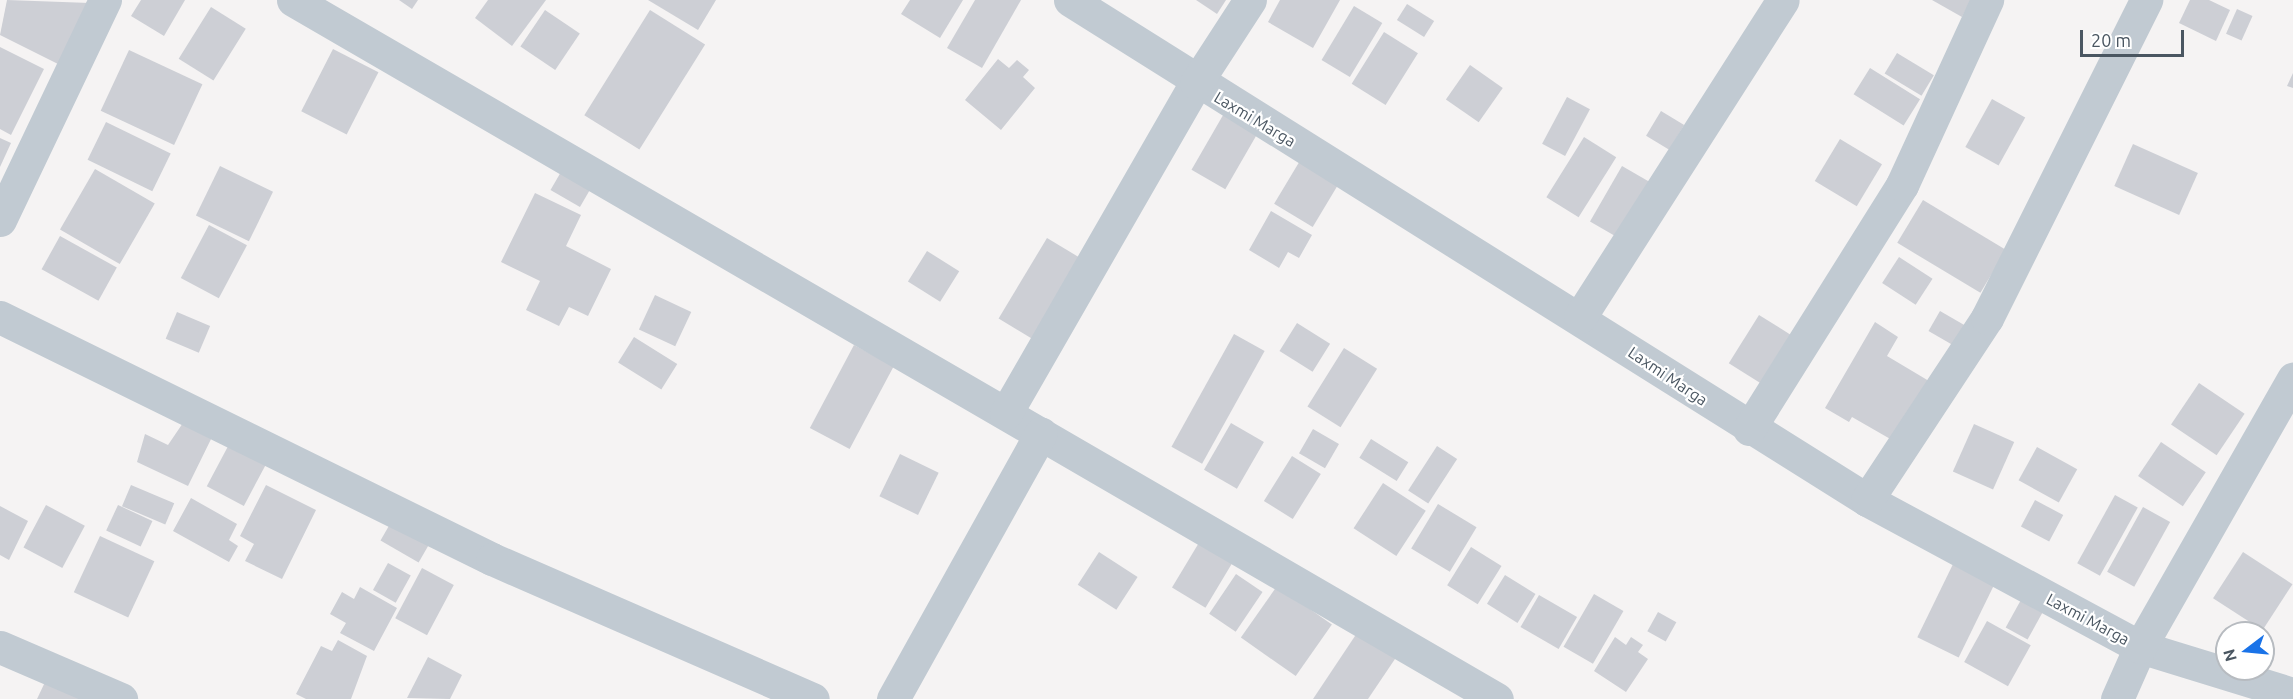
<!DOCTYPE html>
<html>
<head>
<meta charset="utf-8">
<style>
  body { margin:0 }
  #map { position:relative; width:2293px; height:699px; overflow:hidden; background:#f5f3f3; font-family:Ubuntu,sans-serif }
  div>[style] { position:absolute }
  .building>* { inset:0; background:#cdcfd5; transform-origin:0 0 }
  .minor>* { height:33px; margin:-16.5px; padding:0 16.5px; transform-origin:16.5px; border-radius:16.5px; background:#c1cad2 }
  span { translate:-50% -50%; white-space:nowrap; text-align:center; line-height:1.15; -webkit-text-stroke:4.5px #fff; paint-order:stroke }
  .street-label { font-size:16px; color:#4a5661 }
  .north { position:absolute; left:2215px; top:621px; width:60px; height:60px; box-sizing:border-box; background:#fff; border:2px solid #b7bbc0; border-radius:50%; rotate:254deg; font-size:16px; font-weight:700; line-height:24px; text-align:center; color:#4a5661 }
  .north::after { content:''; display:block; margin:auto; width:21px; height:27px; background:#1a73e8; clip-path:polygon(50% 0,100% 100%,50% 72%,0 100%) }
  .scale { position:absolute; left:2080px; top:30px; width:104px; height:27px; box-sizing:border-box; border:3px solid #4a5661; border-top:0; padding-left:8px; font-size:18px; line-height:21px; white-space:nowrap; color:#4a5661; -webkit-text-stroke:4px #fff; paint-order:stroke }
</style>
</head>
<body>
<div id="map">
  <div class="building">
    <i style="clip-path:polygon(7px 0,90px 3px,60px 65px,0 35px)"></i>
    <i style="clip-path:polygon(141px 0,185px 0,164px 36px,131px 16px)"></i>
    <i style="clip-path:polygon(399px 0,418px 0,412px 9px)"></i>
    <i style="clip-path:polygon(488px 0,546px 0,512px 46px,475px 18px)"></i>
    <i style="clip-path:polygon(648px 0,716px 0,698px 30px)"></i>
    <i style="clip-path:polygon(910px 0,963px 0,940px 38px,901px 14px)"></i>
    <i style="clip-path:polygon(975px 0,1021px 0,982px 68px,947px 48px)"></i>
    <i style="clip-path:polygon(1196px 0,1226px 0,1217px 14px)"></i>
    <i style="clip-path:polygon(1280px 0,1340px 0,1313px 48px,1268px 22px)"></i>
    <i style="clip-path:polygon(1932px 0,1971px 0,1962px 17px)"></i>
    <i style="clip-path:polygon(2190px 0,2209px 0,2230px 10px,2216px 41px,2179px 23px)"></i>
    <i style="left:1407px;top:4px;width:32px;height:19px;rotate:32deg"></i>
    <i style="left:1354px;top:6px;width:33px;height:63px;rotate:31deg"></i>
    <i style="left:211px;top:7px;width:41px;height:61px;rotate:32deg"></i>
    <i style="left:2237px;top:9px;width:17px;height:27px;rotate:24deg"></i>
    <i style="left:545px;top:10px;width:42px;height:44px;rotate:34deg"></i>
    <i style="left:650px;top:10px;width:65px;height:124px;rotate:32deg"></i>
    <i style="left:1384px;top:32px;width:40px;height:61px;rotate:32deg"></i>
    <i style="clip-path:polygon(0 47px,44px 69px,11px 135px,0 129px)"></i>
    <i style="left:333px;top:49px;width:51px;height:70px;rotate:27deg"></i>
    <i style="left:129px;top:50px;width:81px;height:67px;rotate:25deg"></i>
    <i style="left:1897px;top:53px;width:43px;height:24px;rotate:31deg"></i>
    <i style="clip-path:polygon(998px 59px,1009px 68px,1017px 60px,1029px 70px,1023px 77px,1035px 88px,1001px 130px,965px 100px)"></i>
    <i style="left:1470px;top:65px;width:40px;height:42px;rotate:35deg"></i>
    <i style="left:1870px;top:68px;width:59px;height:31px;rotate:32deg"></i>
    <i style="clip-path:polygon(2293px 73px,2293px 88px,2287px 86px)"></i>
    <i style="left:1567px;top:97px;width:26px;height:53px;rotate:28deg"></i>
    <i style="left:1992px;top:99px;width:38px;height:55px;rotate:29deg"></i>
    <i style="left:1226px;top:110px;width:39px;height:69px;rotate:30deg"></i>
    <i style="left:1661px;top:111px;width:27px;height:29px;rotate:31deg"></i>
    <i style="left:106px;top:122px;width:72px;height:42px;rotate:26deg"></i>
    <i style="left:1584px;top:137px;width:38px;height:71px;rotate:32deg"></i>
    <i style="clip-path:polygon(0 138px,11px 143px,0 167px)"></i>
    <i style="left:1840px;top:139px;width:49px;height:49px;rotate:31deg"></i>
    <i style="left:2133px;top:144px;width:71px;height:46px;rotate:24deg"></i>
    <i style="left:1304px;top:154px;width:45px;height:58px;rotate:31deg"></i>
    <i style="left:565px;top:165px;width:34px;height:29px;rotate:30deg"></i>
    <i style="left:220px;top:166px;width:59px;height:55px;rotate:26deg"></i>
    <i style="left:1622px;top:166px;width:43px;height:64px;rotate:30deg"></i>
    <i style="left:95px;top:169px;width:69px;height:70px;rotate:30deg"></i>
    <i style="clip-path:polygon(535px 193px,581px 215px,566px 246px,611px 269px,588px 316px,569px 307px,559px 326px,526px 310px,540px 281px,501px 262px)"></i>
    <i style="left:1923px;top:200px;width:97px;height:50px;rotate:31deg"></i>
    <i style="clip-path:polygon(1271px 211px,1312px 235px,1299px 258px,1288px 252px,1279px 268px,1249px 250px)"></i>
    <i style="left:209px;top:225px;width:43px;height:60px;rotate:28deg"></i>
    <i style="left:60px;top:236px;width:65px;height:38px;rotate:29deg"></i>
    <i style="left:1047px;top:238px;width:42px;height:94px;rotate:31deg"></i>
    <i style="left:927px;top:251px;width:38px;height:36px;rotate:32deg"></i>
    <i style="left:1899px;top:257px;width:40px;height:31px;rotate:33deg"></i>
    <i style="left:655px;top:295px;width:40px;height:38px;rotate:25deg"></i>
    <i style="left:1940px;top:311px;width:28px;height:23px;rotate:30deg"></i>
    <i style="left:177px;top:312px;width:36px;height:29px;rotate:23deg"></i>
    <i style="left:1759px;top:315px;width:47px;height:57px;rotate:32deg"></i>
    <i style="clip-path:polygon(1875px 322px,1898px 337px,1887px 356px,1934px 384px,1899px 444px,1852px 417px,1849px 422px,1825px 408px)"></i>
    <i style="left:1297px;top:323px;width:39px;height:33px;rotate:32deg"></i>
    <i style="left:1234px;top:334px;width:35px;height:129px;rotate:29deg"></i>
    <i style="left:634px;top:337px;width:51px;height:30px;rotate:32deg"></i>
    <i style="left:854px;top:345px;width:45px;height:94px;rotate:28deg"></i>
    <i style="left:1344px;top:348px;width:39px;height:69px;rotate:32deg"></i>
    <i style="left:2199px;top:383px;width:55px;height:50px;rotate:34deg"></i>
    <i style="clip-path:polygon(187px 417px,215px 431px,188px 486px,137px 462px,145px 434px,168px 445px)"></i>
    <i style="left:1231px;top:423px;width:38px;height:54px;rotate:30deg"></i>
    <i style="left:1974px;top:424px;width:44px;height:52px;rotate:24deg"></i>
    <i style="left:1313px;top:429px;width:30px;height:28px;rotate:30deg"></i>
    <i style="left:234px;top:435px;width:42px;height:58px;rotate:28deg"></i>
    <i style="left:1371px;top:439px;width:44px;height:22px;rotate:32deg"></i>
    <i style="left:2161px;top:442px;width:54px;height:41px;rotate:34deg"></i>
    <i style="left:1437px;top:446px;width:24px;height:53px;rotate:33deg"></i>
    <i style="left:2037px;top:447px;width:46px;height:38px;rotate:29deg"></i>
    <i style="left:900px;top:454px;width:43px;height:47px;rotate:26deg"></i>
    <i style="left:1292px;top:456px;width:34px;height:53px;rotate:32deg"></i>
    <i style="left:1383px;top:483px;width:51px;height:54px;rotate:33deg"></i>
    <i style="left:131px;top:485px;width:47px;height:23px;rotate:23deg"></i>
    <i style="clip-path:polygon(266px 485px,316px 510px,282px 579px,245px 561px,254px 544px,240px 536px)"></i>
    <i style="left:2115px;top:495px;width:26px;height:78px;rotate:29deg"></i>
    <i style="clip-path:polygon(191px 498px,237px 524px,229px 540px,238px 546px,229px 562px,173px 531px)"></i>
    <i style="left:2035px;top:500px;width:32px;height:30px;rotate:28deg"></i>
    <i style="left:1438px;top:504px;width:45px;height:52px;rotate:31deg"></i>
    <i style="left:46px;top:505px;width:44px;height:48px;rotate:28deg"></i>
    <i style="left:118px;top:505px;width:38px;height:28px;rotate:25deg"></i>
    <i style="clip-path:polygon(0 506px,28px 521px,9px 560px,0 555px)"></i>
    <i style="left:2143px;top:507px;width:31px;height:74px;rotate:29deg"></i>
    <i style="left:394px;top:517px;width:44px;height:27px;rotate:30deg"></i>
    <i style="left:1206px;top:531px;width:39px;height:66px;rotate:31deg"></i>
    <i style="left:100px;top:536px;width:60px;height:62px;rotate:25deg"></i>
    <i style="left:1471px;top:547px;width:36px;height:45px;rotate:32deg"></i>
    <i style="left:1099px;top:552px;width:46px;height:39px;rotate:33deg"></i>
    <i style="left:2243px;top:552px;width:59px;height:55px;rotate:33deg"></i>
    <i style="left:1955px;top:560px;width:46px;height:86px;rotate:26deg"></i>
    <i style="left:388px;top:563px;width:26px;height:31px;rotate:29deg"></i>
    <i style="left:422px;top:568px;width:36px;height:57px;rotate:28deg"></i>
    <i style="left:1236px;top:574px;width:32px;height:48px;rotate:34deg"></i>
    <i style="left:1505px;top:575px;width:36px;height:34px;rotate:32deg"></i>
    <i style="left:1277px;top:586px;width:67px;height:63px;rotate:35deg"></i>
    <i style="clip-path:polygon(360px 587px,397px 608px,374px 651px,340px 633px,346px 623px,330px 614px,342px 592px,354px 599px)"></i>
    <i style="left:2027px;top:589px;width:25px;height:44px;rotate:29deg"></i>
    <i style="left:1594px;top:594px;width:34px;height:61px;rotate:30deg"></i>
    <i style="left:1539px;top:595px;width:44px;height:37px;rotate:30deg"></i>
    <i style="left:1658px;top:612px;width:21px;height:22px;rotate:29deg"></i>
    <i style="left:1987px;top:621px;width:50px;height:47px;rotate:29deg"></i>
    <i style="clip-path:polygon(1361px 627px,1399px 653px,1368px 699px,1313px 699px)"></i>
    <i style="clip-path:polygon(1615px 637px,1626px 645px,1631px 637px,1643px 645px,1638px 652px,1648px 659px,1626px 692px,1594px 671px)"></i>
    <i style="clip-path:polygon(338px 640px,367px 656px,351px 699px,306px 699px,296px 694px,321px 646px,332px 651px)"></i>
    <i style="clip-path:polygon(428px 657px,462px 675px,450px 699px,407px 698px)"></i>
    <i style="clip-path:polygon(46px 680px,88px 699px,37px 699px)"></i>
  </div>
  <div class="minor">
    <i style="left:293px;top:0;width:1392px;rotate:30.14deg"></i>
    <i style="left:1070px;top:0;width:941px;rotate:32.1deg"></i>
    <i style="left:1867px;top:500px;width:310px;rotate:28.3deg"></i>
    <i style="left:2140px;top:647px;width:160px;rotate:17.1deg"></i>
    <i style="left:0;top:220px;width:244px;rotate:-64.5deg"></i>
    <i style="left:0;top:317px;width:548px;rotate:26.19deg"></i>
    <i style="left:492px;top:559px;width:350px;rotate:23.6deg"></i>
    <i style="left:1580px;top:317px;width:376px;rotate:-57.4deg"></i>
    <i style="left:1006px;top:413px;width:381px;rotate:-60.1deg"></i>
    <i style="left:1196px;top:83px;width:99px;rotate:-57deg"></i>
    <i style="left:1749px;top:429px;width:288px;rotate:-57.9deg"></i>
    <i style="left:1902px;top:185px;width:204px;rotate:-65.3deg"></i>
    <i style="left:1867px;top:500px;width:218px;rotate:-56.6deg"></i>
    <i style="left:1987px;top:318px;width:356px;rotate:-63.4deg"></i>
    <i style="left:0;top:647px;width:132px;rotate:23.3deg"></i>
    <i style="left:893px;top:699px;width:304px;rotate:-60.9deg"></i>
    <i style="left:2117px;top:699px;width:57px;rotate:-66.1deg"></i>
    <i style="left:2140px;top:647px;width:309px;rotate:-60.3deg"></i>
  </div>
  <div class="street-label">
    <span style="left:1255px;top:119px;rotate:31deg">Laxmi Marga</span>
    <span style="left:1668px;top:376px;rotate:34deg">Laxmi Marga</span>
    <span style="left:2088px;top:619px;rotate:28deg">Laxmi Marga</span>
  </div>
  <div class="north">N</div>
  <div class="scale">20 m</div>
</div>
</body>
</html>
